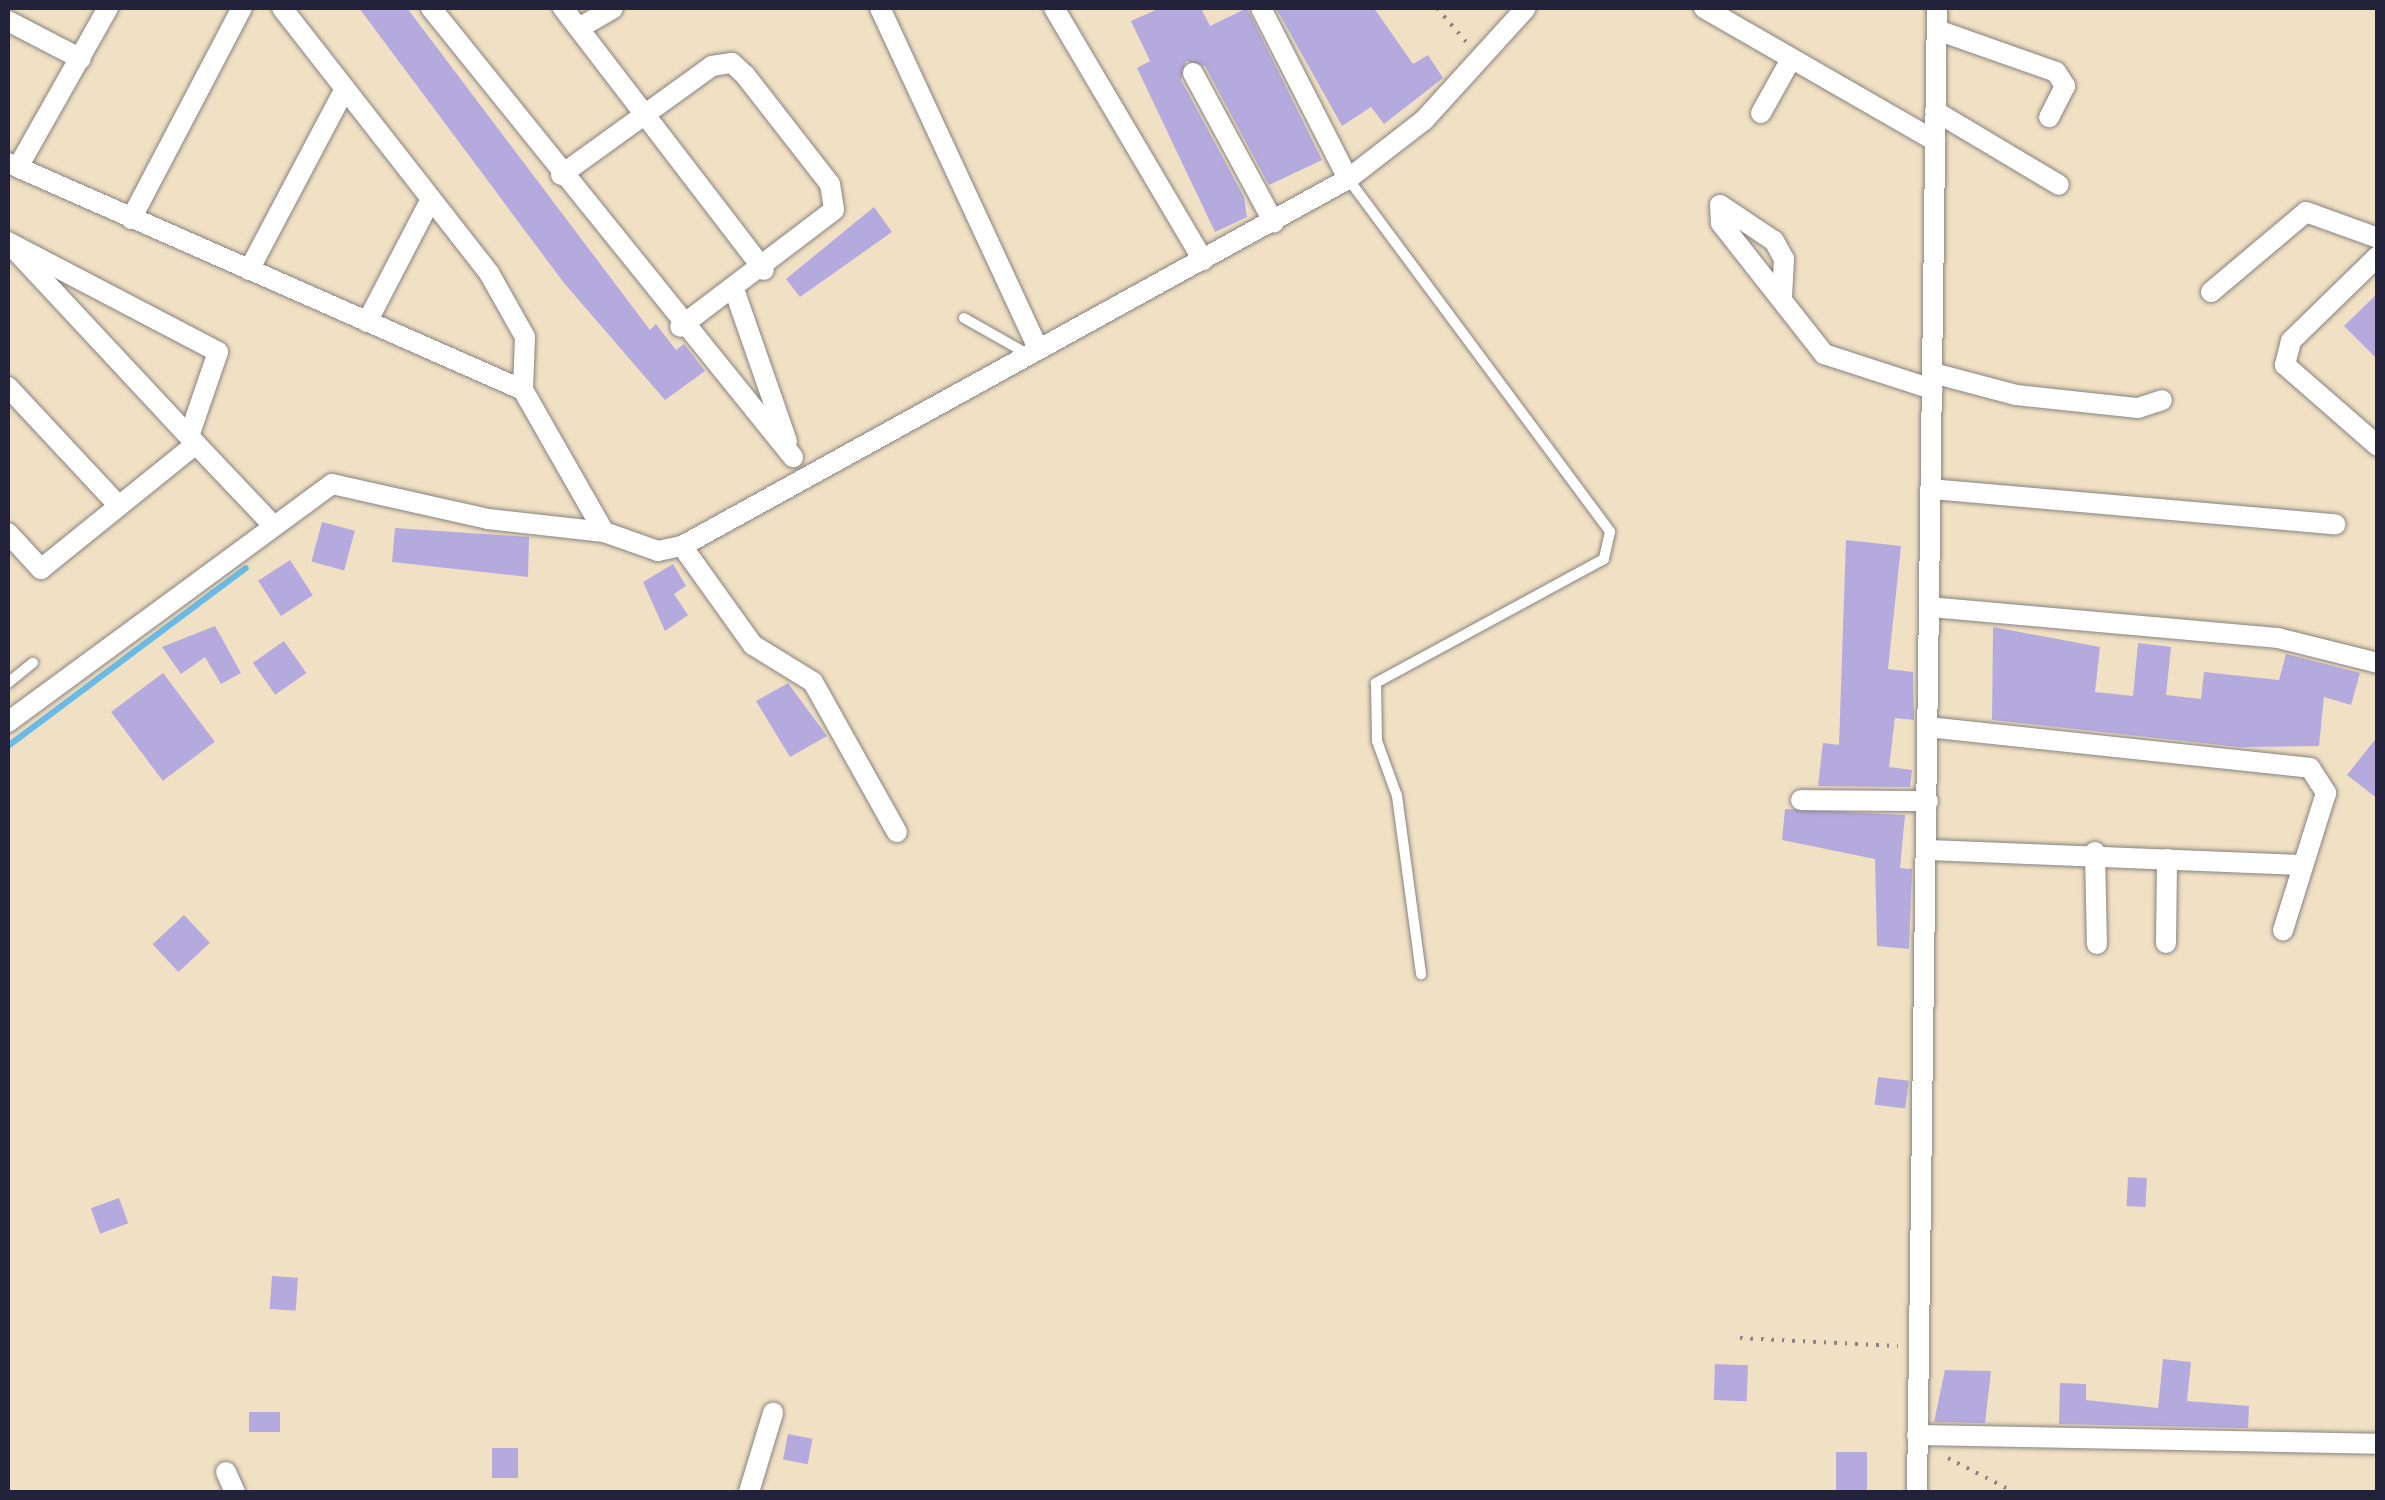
<!DOCTYPE html>
<html>
<head>
<meta charset="utf-8">
<style>
  body { margin:0 }
  #map { position:relative; width:2385px; height:1500px; overflow:hidden; background:#f0e1c4; font-family:Caveat,sans-serif }
  div>[style] { position:absolute }
  .stream>* { height:6px; margin:-3px; padding:0 3px; transform-origin:3px; border-radius:3px; background:#69bae4 }
  .building>* { inset:0; background:#b5aade; transform-origin:0 0 }
  .path>* { height:4px; margin-top:-2px; transform-origin:0; background:repeating-linear-gradient(90deg,#898280 0 2.5px,transparent 0 10.5px) }
  .roads { filter:drop-shadow(0 0 2px #898280) drop-shadow(0 0 2px #898280) }
  .lane>* { height:10px; margin:-5px; padding:0 5px; transform-origin:5px; border-radius:5px; background:#fff }
  .street>* { height:20px; margin:-10px; padding:0 10px; transform-origin:10px; border-radius:10px; background:#fff }
  span { translate:-50% -50%; white-space:nowrap; text-align:center; line-height:1.15; -webkit-text-stroke:10px #f6f6f2; paint-order:stroke }
  .frame { position:absolute; inset:0; border:10px solid #22223b; pointer-events:none }
</style>
</head>
<body>
<div id="map">
  <div class="stream">
    <i style="left:8px;top:746px;width:297px;rotate:-36.8deg"></i>
  </div>
  <div class="building">
    <i style="clip-path:polygon(359px 8px,407px 8px,650px 330px,656px 324px,676px 350px,684px 344px,705px 371px,665px 400px,564px 283px)"></i>
    <i style="clip-path:polygon(1160px 8px,1201px 8px,1210px 26px,1247px 8px,1322px 160px,1269px 185px,1205px 66px,1186px 61px,1181px 80px,1244px 197px,1247px 217px,1215px 232px,1137px 68px,1150px 61px,1131px 21px)"></i>
    <i style="clip-path:polygon(1276px 8px,1374px 8px,1413px 64px,1428px 55px,1443px 78px,1384px 124px,1371px 107px,1342px 126px)"></i>
    <i style="clip-path:polygon(874px 207px,892px 232px,800px 297px,786px 279px)"></i>
    <i style="clip-path:polygon(2378px 293px,2378px 360px,2344px 326px)"></i>
    <i style="left:322px;top:522px;width:34px;height:41px;rotate:15deg"></i>
    <i style="clip-path:polygon(395px 528px,529px 537px,528px 577px,392px 562px)"></i>
    <i style="clip-path:polygon(1846px 540px,1901px 546px,1888px 669px,1913px 672px,1914px 720px,1895px 718px,1889px 767px,1912px 770px,1910px 787px,1818px 786px,1823px 743px,1839px 745px)"></i>
    <i style="left:290px;top:560px;width:42px;height:38px;rotate:57deg"></i>
    <i style="clip-path:polygon(673px 564px,686px 586px,674px 594px,688px 615px,665px 631px,643px 582px)"></i>
    <i style="clip-path:polygon(215px 626px,241px 673px,221px 684px,205px 657px,181px 674px,162px 647px)"></i>
    <i style="clip-path:polygon(1993px 627px,2100px 647px,2095px 692px,2133px 696px,2138px 643px,2171px 647px,2166px 695px,2201px 699px,2204px 672px,2279px 680px,2286px 654px,2360px 673px,2351px 705px,2324px 697px,2319px 746px,2240px 747px,1992px 720px)"></i>
    <i style="left:284px;top:641px;width:39px;height:38px;rotate:55deg"></i>
    <i style="left:163px;top:673px;width:86px;height:65px;rotate:53deg"></i>
    <i style="clip-path:polygon(788px 683px,827px 736px,790px 757px,756px 701px)"></i>
    <i style="clip-path:polygon(2378px 736px,2378px 799px,2347px 775px)"></i>
    <i style="clip-path:polygon(1785px 809px,1905px 815px,1900px 868px,1912px 869px,1909px 949px,1877px 946px,1875px 859px,1782px 840px)"></i>
    <i style="left:184px;top:915px;width:38px;height:43px;rotate:47deg"></i>
    <i style="left:1878px;top:1077px;width:31px;height:28px;rotate:7deg"></i>
    <i style="left:2128px;top:1177px;width:19px;height:29px;rotate:3deg"></i>
    <i style="left:119px;top:1198px;width:27px;height:30px;rotate:70deg"></i>
    <i style="left:272px;top:1276px;width:26px;height:33px;rotate:4deg"></i>
    <i style="clip-path:polygon(2163px 1359px,2191px 1362px,2187px 1401px,2249px 1406px,2248px 1428px,2059px 1424px,2060px 1383px,2086px 1384px,2086px 1400px,2158px 1408px)"></i>
    <i style="left:1715px;top:1364px;width:33px;height:36px;rotate:2deg"></i>
    <i style="clip-path:polygon(1945px 1370px,1991px 1371px,1985px 1423px,1934px 1422px)"></i>
    <i style="left:249px;top:1412px;width:31px;height:20px"></i>
    <i style="left:788px;top:1434px;width:25px;height:26px;rotate:11deg"></i>
    <i style="left:492px;top:1448px;width:26px;height:30px"></i>
    <i style="left:1867px;top:1452px;width:40px;height:31px;rotate:90deg"></i>
  </div>
  <div class="path">
    <i style="left:1437px;top:8px;width:48px;rotate:49.3deg"></i>
    <i style="left:1740px;top:1338px;width:158px;rotate:2.9deg"></i>
    <i style="left:1948px;top:1458px;width:74px;rotate:27.3deg"></i>
  </div>
  <div class="roads">
    <div class="lane">
      <i style="left:1349px;top:180px;width:438px;rotate:53.4deg"></i>
      <i style="left:1610px;top:532px;width:28px;rotate:103deg"></i>
      <i style="left:1604px;top:559px;width:260px;rotate:151.5deg"></i>
      <i style="left:1376px;top:683px;width:58px;rotate:89deg"></i>
      <i style="left:1377px;top:741px;width:59px;rotate:70deg"></i>
      <i style="left:1397px;top:796px;width:180px;rotate:82.3deg"></i>
      <i style="left:964px;top:318px;width:69px;rotate:29.5deg"></i>
      <i style="left:8px;top:683px;width:32px;rotate:-39deg"></i>
    </div>
    <div class="street">
      <i style="left:282px;top:8px;width:336px;rotate:52deg"></i>
      <i style="left:489px;top:273px;width:73px;rotate:60.6deg"></i>
      <i style="left:525px;top:337px;width:53px;rotate:92.2deg"></i>
      <i style="left:431px;top:8px;width:577px;rotate:51.12deg"></i>
      <i style="left:563px;top:8px;width:330px;rotate:52.5deg"></i>
      <i style="left:880px;top:8px;width:370px;rotate:65.1deg"></i>
      <i style="left:1054px;top:8px;width:293px;rotate:59.4deg"></i>
      <i style="left:1261px;top:8px;width:192px;rotate:63deg"></i>
      <i style="left:1704px;top:8px;width:267px;rotate:29.9deg"></i>
      <i style="left:8px;top:21px;width:82px;rotate:27.5deg"></i>
      <i style="left:579px;top:28px;width:39px;rotate:-30deg"></i>
      <i style="left:1937px;top:30px;width:126px;rotate:19.4deg"></i>
      <i style="left:2056px;top:72px;width:17px;rotate:57deg"></i>
      <i style="left:2065px;top:86px;width:35px;rotate:117deg"></i>
      <i style="left:1193px;top:73px;width:170px;rotate:61.6deg"></i>
      <i style="left:1935px;top:111px;width:144px;rotate:30.8deg"></i>
      <i style="left:1761px;top:113px;width:60px;rotate:-60.9deg"></i>
      <i style="left:8px;top:163px;width:563px;rotate:23.79deg"></i>
      <i style="left:523px;top:390px;width:163px;rotate:60.3deg"></i>
      <i style="left:18px;top:167px;width:183px;rotate:-60.5deg"></i>
      <i style="left:561px;top:175px;width:186px;rotate:-35.8deg"></i>
      <i style="left:712px;top:66px;width:20px;rotate:-9deg"></i>
      <i style="left:732px;top:63px;width:18px;rotate:43deg"></i>
      <i style="left:745px;top:75px;width:138px;rotate:52.1deg"></i>
      <i style="left:830px;top:184px;width:26px;rotate:81deg"></i>
      <i style="left:834px;top:210px;width:193px;rotate:142.8deg"></i>
      <i style="left:131px;top:219px;width:238px;rotate:-62.3deg"></i>
      <i style="left:8px;top:242px;width:237px;rotate:27.6deg"></i>
      <i style="left:218px;top:352px;width:89px;rotate:109deg"></i>
      <i style="left:17px;top:252px;width:261px;rotate:47deg"></i>
      <i style="left:2378px;top:256px;width:122px;rotate:135.7deg"></i>
      <i style="left:2291px;top:341px;width:25px;rotate:104deg"></i>
      <i style="left:2285px;top:365px;width:123px;rotate:41.1deg"></i>
      <i style="left:249px;top:270px;width:205px;rotate:-62.1deg"></i>
      <i style="left:735px;top:292px;width:158px;rotate:70.8deg"></i>
      <i style="left:2211px;top:292px;width:124px;rotate:-40.1deg"></i>
      <i style="left:2306px;top:212px;width:77px;rotate:19.9deg"></i>
      <i style="left:1782px;top:297px;width:38px;rotate:-87deg"></i>
      <i style="left:1784px;top:259px;width:21px;rotate:-119deg"></i>
      <i style="left:1774px;top:241px;width:65px;rotate:-146.3deg"></i>
      <i style="left:1720px;top:205px;width:18px;rotate:87deg"></i>
      <i style="left:1721px;top:223px;width:167px;rotate:51.8deg"></i>
      <i style="left:1824px;top:354px;width:114px;rotate:18deg"></i>
      <i style="left:367px;top:322px;width:132px;rotate:-62.5deg"></i>
      <i style="left:1933px;top:373px;width:86px;rotate:14.8deg"></i>
      <i style="left:2016px;top:395px;width:123px;rotate:6.1deg"></i>
      <i style="left:2138px;top:408px;width:25px;rotate:-18deg"></i>
      <i style="left:8px;top:387px;width:161px;rotate:47deg"></i>
      <i style="left:1931px;top:489px;width:406px;rotate:5deg"></i>
      <i style="left:8px;top:533px;width:49px;rotate:47.5deg"></i>
      <i style="left:41px;top:569px;width:199px;rotate:-38.9deg"></i>
      <i style="left:196px;top:444px;width:110px;rotate:46.5deg"></i>
      <i style="left:682px;top:546px;width:122px;rotate:54.4deg"></i>
      <i style="left:753px;top:645px;width:70px;rotate:31.7deg"></i>
      <i style="left:813px;top:682px;width:172px;rotate:60.8deg"></i>
      <i style="left:1930px;top:607px;width:349px;rotate:5.1deg"></i>
      <i style="left:2278px;top:638px;width:103px;rotate:14deg"></i>
      <i style="left:8px;top:722px;width:402px;rotate:-36.3deg"></i>
      <i style="left:332px;top:484px;width:160px;rotate:12.6deg"></i>
      <i style="left:488px;top:519px;width:117px;rotate:6.4deg"></i>
      <i style="left:604px;top:532px;width:57px;rotate:19.4deg"></i>
      <i style="left:658px;top:551px;width:25px;rotate:-12deg"></i>
      <i style="left:682px;top:546px;width:760px;rotate:-28.86deg"></i>
      <i style="left:1348px;top:179px;width:96px;rotate:-37.8deg"></i>
      <i style="left:1424px;top:120px;width:151px;rotate:-47.7deg"></i>
      <i style="left:1928px;top:727px;width:384px;rotate:6.1deg"></i>
      <i style="left:2310px;top:768px;width:30px;rotate:57deg"></i>
      <i style="left:2326px;top:793px;width:144px;rotate:107.4deg"></i>
      <i style="left:1801px;top:800px;width:127px;rotate:0.5deg"></i>
      <i style="left:1927px;top:850px;width:370px;rotate:2.3deg"></i>
      <i style="left:2095px;top:852px;width:92px;rotate:88.8deg"></i>
      <i style="left:2166px;top:943px;width:84px;rotate:-89.3deg"></i>
      <i style="left:1917px;top:1435px;width:461px;rotate:1.1deg"></i>
      <i style="left:226px;top:1472px;width:22px;rotate:66deg"></i>
      <i style="left:749px;top:1492px;width:83px;rotate:-73.1deg"></i>
      <i style="left:1917px;top:1492px;width:1484px;rotate:-89.23deg"></i>
    </div>
  </div>
  <div class="frame"></div>
</div>
</body>
</html>
